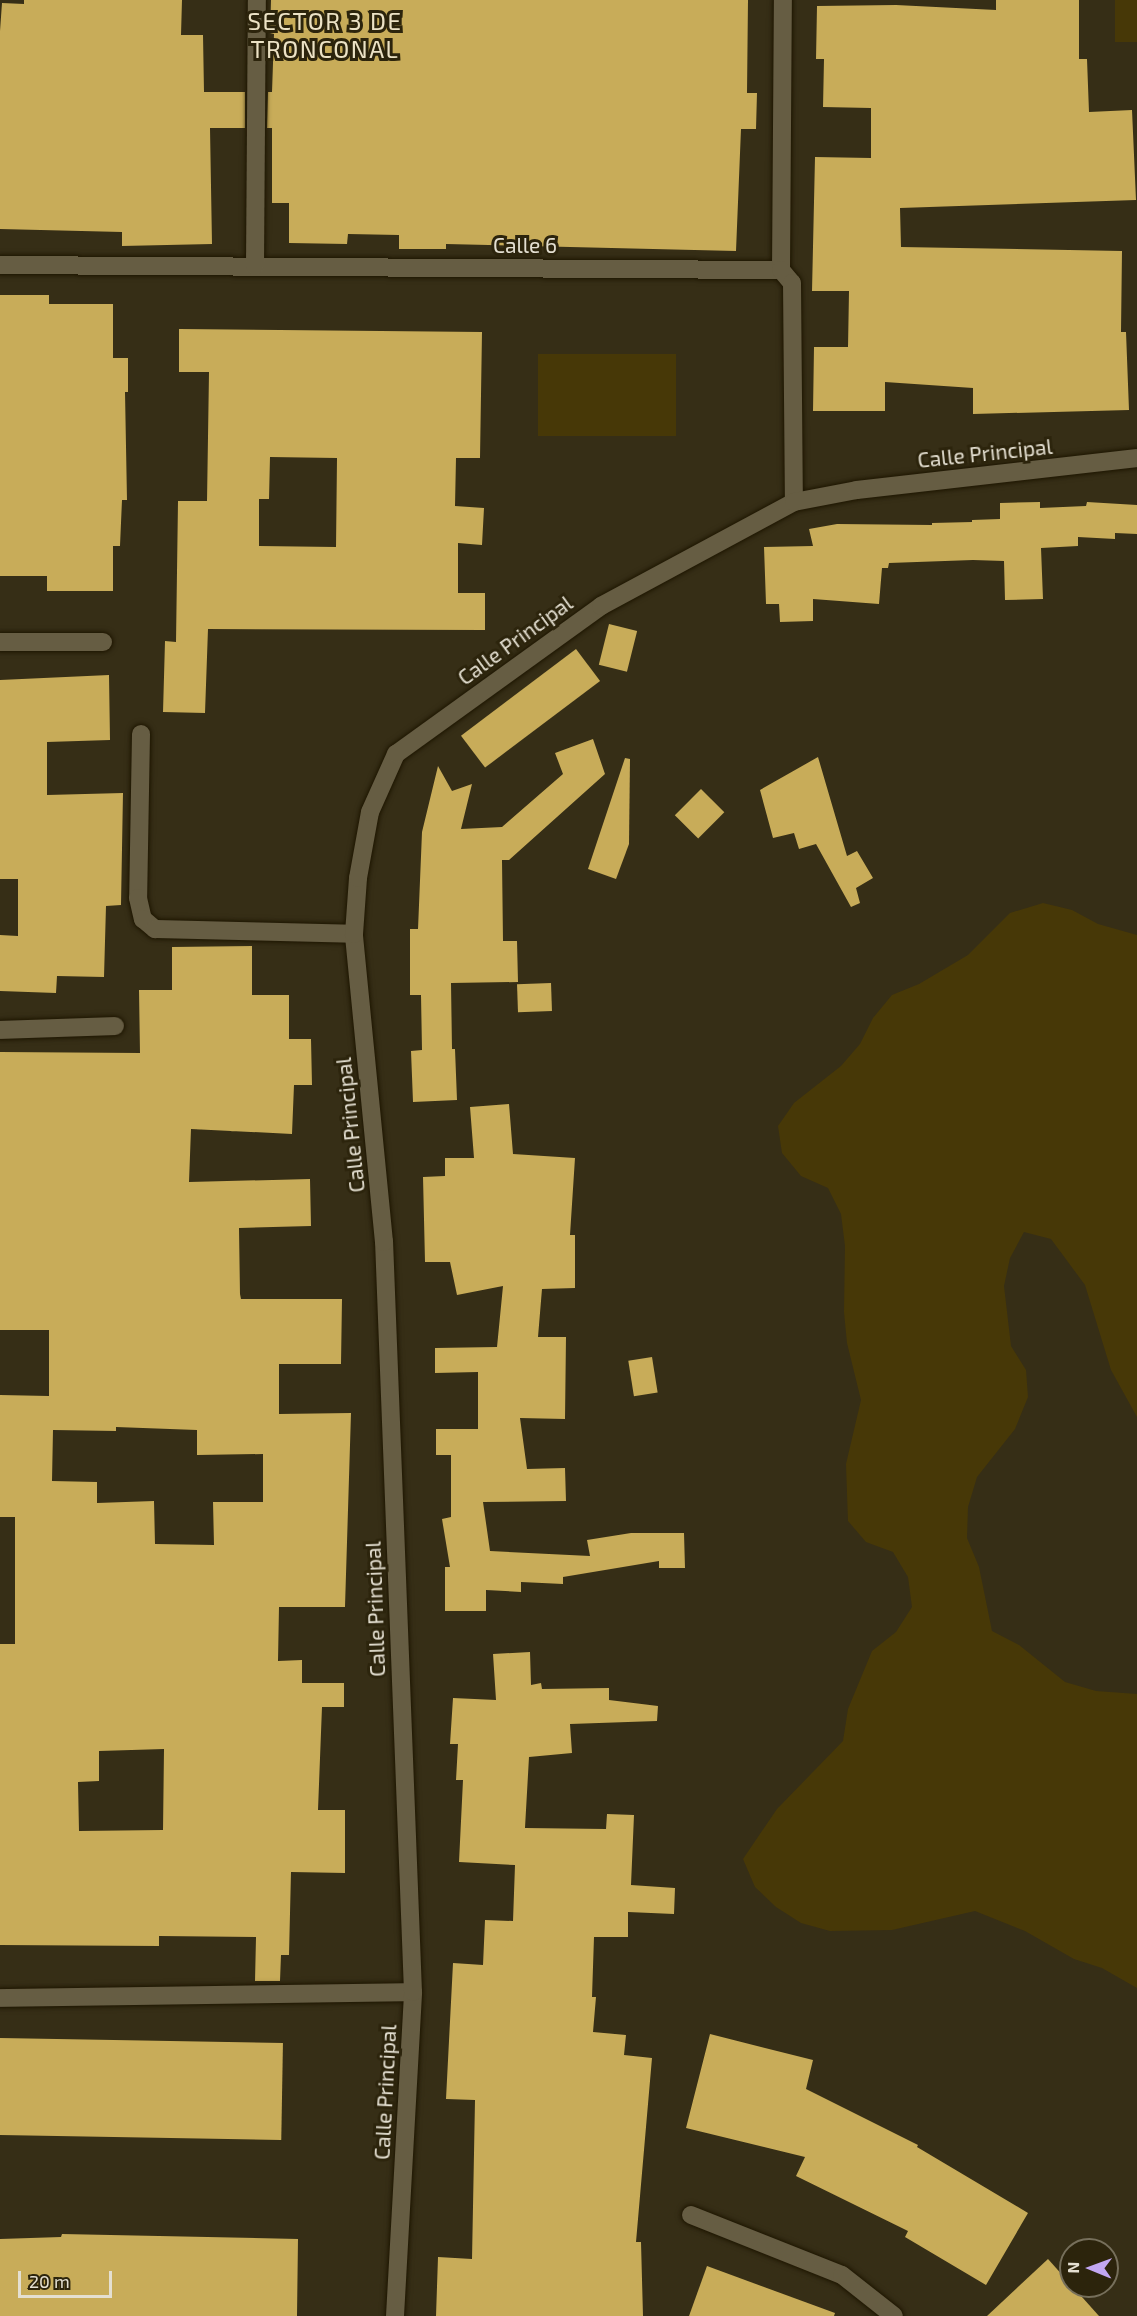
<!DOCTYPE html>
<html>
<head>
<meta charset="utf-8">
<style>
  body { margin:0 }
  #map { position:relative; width:1137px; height:2316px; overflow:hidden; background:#362e16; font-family:"Exo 2",sans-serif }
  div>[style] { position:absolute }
  .green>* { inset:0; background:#473807; transform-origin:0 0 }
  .building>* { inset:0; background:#c8ac59; transform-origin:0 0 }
  .roads { filter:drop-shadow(0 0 2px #1e1601) drop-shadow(0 0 2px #1e1601) }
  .street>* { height:18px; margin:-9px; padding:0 9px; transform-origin:9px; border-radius:9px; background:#665d43 }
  span { translate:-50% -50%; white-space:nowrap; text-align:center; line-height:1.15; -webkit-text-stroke:6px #2c240c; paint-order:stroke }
  .street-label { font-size:21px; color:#e4dfd1 }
  .quarter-label { font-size:24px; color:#ece2c5; letter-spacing:1.5px }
  .north { position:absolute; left:1059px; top:2238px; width:60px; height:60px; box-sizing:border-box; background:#2c240c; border:2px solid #766f5b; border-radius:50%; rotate:271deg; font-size:16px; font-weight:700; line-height:24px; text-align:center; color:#e4dfd1 }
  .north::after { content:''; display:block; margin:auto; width:21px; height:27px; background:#c2a7f2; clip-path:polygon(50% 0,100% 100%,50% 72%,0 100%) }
  .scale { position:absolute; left:18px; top:2271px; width:94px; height:27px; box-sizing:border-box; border:3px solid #e4dfd1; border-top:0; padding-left:8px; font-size:18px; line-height:21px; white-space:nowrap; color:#e4dfd1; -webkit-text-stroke:4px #2c240c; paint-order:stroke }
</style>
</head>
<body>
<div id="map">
  <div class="green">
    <i style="left:1115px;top:0;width:22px;height:42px"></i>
    <i style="left:538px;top:354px;width:138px;height:82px"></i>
    <i style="clip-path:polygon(1043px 903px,1072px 910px,1098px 924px,1137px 935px,1137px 1417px,1111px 1370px,1085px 1285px,1051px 1239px,1024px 1232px,1010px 1258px,1004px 1286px,1011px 1346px,1026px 1370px,1028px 1397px,1015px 1429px,977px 1477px,968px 1507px,967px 1538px,979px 1567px,992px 1631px,1019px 1645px,1065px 1682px,1096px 1691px,1137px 1694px,1137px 1988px,1102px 1968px,1074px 1959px,1025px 1931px,975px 1911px,892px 1930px,830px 1931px,801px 1923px,776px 1907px,755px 1887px,743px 1859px,777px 1809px,843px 1741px,848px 1709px,872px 1651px,896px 1632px,912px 1607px,908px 1577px,893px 1552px,866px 1542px,848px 1521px,846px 1464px,861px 1400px,847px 1343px,844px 1312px,845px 1246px,841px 1214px,828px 1188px,801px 1176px,782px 1153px,778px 1126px,794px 1103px,841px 1066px,860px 1044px,873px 1018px,892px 995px,919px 984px,968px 955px,1010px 913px)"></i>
  </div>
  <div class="building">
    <i style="clip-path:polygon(24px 0,182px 0,181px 35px,203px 35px,204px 92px,245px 92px,245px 128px,210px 128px,212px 244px,122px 246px,122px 232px,0 229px,0 31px,2px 3px,24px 4px)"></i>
    <i style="clip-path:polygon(271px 0,748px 0,747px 93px,757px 93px,756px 129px,741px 129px,736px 251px,446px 244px,446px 249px,399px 249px,399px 235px,348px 234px,347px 244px,289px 243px,289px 203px,272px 203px,272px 128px,267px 128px,268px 92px,272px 92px,274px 34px,270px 33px)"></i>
    <i style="clip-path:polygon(996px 0,1079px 0,1079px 59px,1087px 59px,1089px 112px,1132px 110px,1136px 200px,900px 208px,901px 247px,1122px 251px,1121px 332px,1126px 332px,1129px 410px,973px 414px,973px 388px,885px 382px,885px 411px,813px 411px,814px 347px,848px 347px,849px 291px,812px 291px,815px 157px,871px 158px,871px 108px,823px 107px,824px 59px,816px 59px,817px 6px,896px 5px,996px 10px)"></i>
    <i style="clip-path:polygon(0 295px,49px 295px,49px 304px,113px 304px,113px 358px,128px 358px,128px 392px,125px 392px,127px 500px,122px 500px,120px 546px,113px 546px,113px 591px,47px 591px,47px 576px,0 576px)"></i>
    <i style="clip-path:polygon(evenodd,179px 329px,482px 332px,480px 458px,456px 458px,455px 506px,484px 508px,482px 545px,458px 543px,458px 593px,485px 593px,485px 630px,208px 629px,205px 713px,163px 712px,165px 641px,176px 642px,178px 501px,207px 501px,209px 372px,179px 372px,179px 329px,270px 457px,337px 458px,336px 547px,259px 546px,259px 499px,269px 499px,270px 457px)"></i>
    <i style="clip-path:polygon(1040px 502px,1040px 508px,1086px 506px,1087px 502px,1137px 505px,1137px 534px,1115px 533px,1115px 539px,1078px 537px,1078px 546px,1041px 548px,1043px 599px,1005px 600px,1004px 561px,973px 560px,889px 563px,888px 568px,882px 568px,879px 604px,813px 599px,813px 621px,780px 622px,779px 604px,766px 604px,764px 547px,813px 546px,809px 529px,837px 524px,932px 525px,932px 523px,972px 522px,972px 520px,1000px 519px,1000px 503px)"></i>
    <i style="left:609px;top:624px;width:29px;height:42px;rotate:14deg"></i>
    <i style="left:576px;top:649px;width:40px;height:144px;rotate:53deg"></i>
    <i style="clip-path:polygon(109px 675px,110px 740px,47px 742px,47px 795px,123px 793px,121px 905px,106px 906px,104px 977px,57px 976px,56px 993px,0 991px,0 935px,18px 936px,18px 879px,0 879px,0 680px)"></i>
    <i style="clip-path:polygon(593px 739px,605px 774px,509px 860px,502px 860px,503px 941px,517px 941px,518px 982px,451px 983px,452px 1049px,455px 1049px,457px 1100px,413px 1102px,411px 1051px,422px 1050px,421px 995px,410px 995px,410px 929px,418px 929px,422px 832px,438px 766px,452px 791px,472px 784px,461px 829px,502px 827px,563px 774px,555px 753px)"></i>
    <i style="clip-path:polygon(818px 757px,847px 856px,857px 851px,873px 878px,856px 888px,860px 903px,851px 907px,816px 844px,799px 849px,794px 833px,773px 838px,760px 790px)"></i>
    <i style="clip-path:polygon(625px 758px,630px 759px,629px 844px,616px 879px,588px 869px)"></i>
    <i style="left:701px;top:789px;width:33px;height:37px;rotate:45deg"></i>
    <i style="clip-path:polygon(evenodd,252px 946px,252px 995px,289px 995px,289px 1039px,311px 1039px,312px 1085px,294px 1085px,292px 1134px,191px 1129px,189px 1182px,310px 1179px,311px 1226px,239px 1228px,240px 1294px,241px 1299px,342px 1299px,341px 1364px,279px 1364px,279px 1414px,351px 1413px,345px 1607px,279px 1607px,278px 1661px,302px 1660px,302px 1683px,344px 1683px,344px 1707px,322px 1707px,318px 1810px,345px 1810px,345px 1873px,291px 1872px,289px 1955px,281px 1955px,280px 1981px,255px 1981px,256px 1937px,159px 1936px,159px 1946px,0 1945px,0 1644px,15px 1644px,15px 1517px,0 1517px,0 1395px,49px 1396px,49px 1330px,0 1330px,0 1052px,140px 1053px,139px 990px,172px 990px,172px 947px,252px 946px,116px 1427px,197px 1430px,197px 1455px,263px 1454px,263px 1502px,213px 1502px,214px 1545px,155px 1544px,154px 1501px,97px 1503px,97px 1482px,52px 1481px,53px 1430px,116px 1431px,116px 1427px,252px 946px,164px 1749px,163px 1830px,79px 1831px,78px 1782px,99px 1781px,99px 1751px,164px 1749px)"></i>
    <i style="left:551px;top:983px;width:28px;height:34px;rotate:88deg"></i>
    <i style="clip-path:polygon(509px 1104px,513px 1154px,575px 1158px,570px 1235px,575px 1235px,575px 1288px,542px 1289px,538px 1337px,566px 1337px,565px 1419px,520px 1418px,527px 1469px,565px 1468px,566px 1501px,483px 1502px,490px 1551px,590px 1556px,587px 1540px,631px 1533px,684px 1533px,685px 1568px,659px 1568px,659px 1561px,563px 1577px,563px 1584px,521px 1582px,521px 1592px,486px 1590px,486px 1611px,445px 1611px,445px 1567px,450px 1567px,442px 1519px,451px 1517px,451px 1455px,436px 1455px,436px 1429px,478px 1429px,478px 1372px,435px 1373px,435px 1348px,497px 1347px,503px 1286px,457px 1295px,450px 1262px,425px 1262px,423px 1177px,445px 1176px,445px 1158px,474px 1158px,470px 1107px)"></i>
    <i style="left:652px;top:1357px;width:36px;height:24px;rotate:81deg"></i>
    <i style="clip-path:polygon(530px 1652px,531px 1685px,541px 1683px,542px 1689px,609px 1688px,609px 1700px,658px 1706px,657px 1721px,570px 1724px,572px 1753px,529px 1757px,525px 1828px,606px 1829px,607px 1814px,634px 1815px,631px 1885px,675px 1888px,674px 1914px,628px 1912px,628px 1937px,594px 1937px,592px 1997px,596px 1997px,593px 2032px,626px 2035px,624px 2055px,652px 2058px,636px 2242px,641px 2242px,643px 2316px,436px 2316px,438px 2257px,472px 2259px,475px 2100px,446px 2099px,453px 1963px,483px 1965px,485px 1920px,513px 1921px,515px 1865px,459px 1862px,463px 1780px,456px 1780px,458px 1744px,450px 1744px,453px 1698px,496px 1700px,493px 1654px)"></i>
    <i style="clip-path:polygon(710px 2034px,813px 2060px,806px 2089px,918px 2145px,917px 2147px,1028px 2213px,986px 2285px,905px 2237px,908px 2231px,796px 2176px,805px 2157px,686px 2128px)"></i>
    <i style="left:0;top:2038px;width:283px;height:97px;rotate:1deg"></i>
    <i style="clip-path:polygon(62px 2234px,298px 2239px,297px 2316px,0 2316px,0 2239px,61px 2237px)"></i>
    <i style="clip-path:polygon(1048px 2259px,1099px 2316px,987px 2316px,1019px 2286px)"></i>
    <i style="clip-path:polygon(707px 2266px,835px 2313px,834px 2316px,689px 2316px)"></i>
  </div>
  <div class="roads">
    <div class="street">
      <i style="left:0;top:265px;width:781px;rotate:0.37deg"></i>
      <i style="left:781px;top:270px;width:270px;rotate:-89.6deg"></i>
      <i style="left:255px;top:266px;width:266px;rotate:-89.6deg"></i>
      <i style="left:781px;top:270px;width:17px;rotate:50deg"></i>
      <i style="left:792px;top:283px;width:219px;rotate:89.5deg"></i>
      <i style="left:0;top:642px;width:103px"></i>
      <i style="left:141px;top:734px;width:164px;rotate:91deg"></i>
      <i style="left:138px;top:898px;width:22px;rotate:77deg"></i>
      <i style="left:143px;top:919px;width:16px;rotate:40deg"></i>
      <i style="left:155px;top:929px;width:199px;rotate:1.4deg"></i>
      <i style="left:0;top:1030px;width:115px;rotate:-2deg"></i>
      <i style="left:0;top:1998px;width:413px;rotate:-0.8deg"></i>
      <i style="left:691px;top:2215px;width:162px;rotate:21.7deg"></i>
      <i style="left:842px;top:2275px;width:66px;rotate:38.3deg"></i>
      <i style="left:395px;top:2316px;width:324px;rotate:-86.8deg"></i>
      <i style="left:413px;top:1992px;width:751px;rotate:-92.21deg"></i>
      <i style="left:384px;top:1242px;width:309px;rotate:-95.6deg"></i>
      <i style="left:354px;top:934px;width:56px;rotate:-85.9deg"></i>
      <i style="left:358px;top:878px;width:67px;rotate:-79.7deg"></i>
      <i style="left:370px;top:812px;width:64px;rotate:-65.9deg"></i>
      <i style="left:396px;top:754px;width:253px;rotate:-35.8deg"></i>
      <i style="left:601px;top:606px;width:219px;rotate:-28.3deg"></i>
      <i style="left:794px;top:502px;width:64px;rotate:-10.8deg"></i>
      <i style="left:857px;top:490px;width:282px;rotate:-6.5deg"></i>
    </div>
  </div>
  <div class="street-label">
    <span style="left:525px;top:245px">Calle 6</span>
    <span style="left:985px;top:453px;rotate:-6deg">Calle Principal</span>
    <span style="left:515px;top:640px;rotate:-36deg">Calle Principal</span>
    <span style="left:350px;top:1125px;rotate:-96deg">Calle Principal</span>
    <span style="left:375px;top:1609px;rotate:-92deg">Calle Principal</span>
    <span style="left:385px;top:2092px;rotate:-87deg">Calle Principal</span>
  </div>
  <div class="quarter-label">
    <span style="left:325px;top:35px">SECTOR 3 DE<br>TRONCONAL</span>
  </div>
  <div class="north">N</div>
  <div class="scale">20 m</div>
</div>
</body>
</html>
